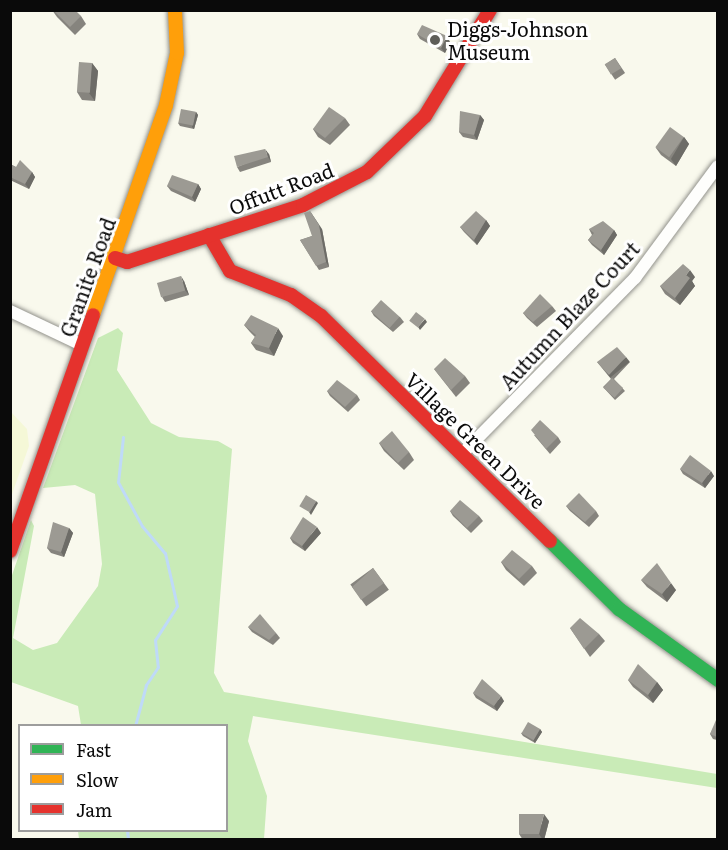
<!DOCTYPE html>
<html>
<head>
<meta charset="utf-8">
<style>
  body { margin:0 }
  #map { position:relative; width:728px; height:850px; overflow:hidden; background:#f9f9ed; font-family:Literata,serif }
  div>[style] { position:absolute }
  .farmland>* { inset:0; background:#f5f8d7 }
  .forest>* { inset:0; background:#c9ebb7 }
  .stream>* { height:3px; margin:-1.5px; padding:0 1.5px; transform-origin:1.5px; border-radius:1.5px; background:#bfdaf8 }
  .roads { filter:drop-shadow(0 0 2px #92928c) drop-shadow(0 0 2px #92928c) }
  .street>* { height:12px; margin:-6px; padding:0 6px; transform-origin:6px; border-radius:6px; background:#fefefc }
  .fast>* { height:14px; margin:-7px; padding:0 7px; transform-origin:7px; border-radius:7px; background:#30b455 }
  .slow>* { height:14px; margin:-7px; padding:0 7px; transform-origin:7px; border-radius:7px; background:#ff9f0a }
  .jam>* { height:14px; margin:-7px; padding:0 7px; transform-origin:7px; border-radius:7px; background:#e5322d }
  .wall>* { inset:0; background:#86847e; transform-origin:0 0 }
  .shaded-wall>* { inset:0; background:#6d6c67; transform-origin:0 0 }
  .building>* { inset:0; background:#9c9a93; transform-origin:0 0 }
  .dots>* { width:16px; height:16px; translate:-50% -50%; box-sizing:border-box; border:3px solid #fff; border-radius:50% }
  span { translate:-50% -50%; white-space:nowrap; text-align:center; line-height:1.15; -webkit-text-stroke:6px #fff; paint-order:stroke }
  .poi-label { font-size:20px; color:#0a0a0a }
  .left { translate:0 -50%; text-align:left }
  .street-label { font-size:20px; color:#0a0a0a }
  .frame { position:absolute; inset:0; border:12px solid #0a0a0a; pointer-events:none }
  .legend { position:absolute; left:18px; top:724px; width:210px; height:108px; box-sizing:border-box; background:#fff; border:2px solid #9d9d9d; margin:0; padding:8px 10px; list-style:none; font-size:18px; color:#0a0a0a }
  .legend li { display:flex; align-items:center; gap:12px; height:30px }
  .legend b { width:30px; border:2px solid #9d9d9d }
</style>
</head>
<body>
<div id="map">
  <div class="farmland">
    <i style="clip-path:polygon(11px 412px,27px 429px,29px 446px,11px 497px)"></i>
  </div>
  <div class="forest">
    <i style="clip-path:polygon(118px 328px,123px 333px,117px 370px,151px 423px,179px 437px,218px 441px,232px 449px,214px 673px,224px 692px,717px 774px,717px 788px,253px 716px,248px 741px,267px 796px,264px 839px,79px 839px,78px 831px,226px 830px,226px 726px,81px 725px,78px 706px,11px 682px,11px 578px,31px 520px,34px 526px,13px 638px,33px 650px,57px 643px,98px 586px,102px 564px,95px 494px,75px 485px,43px 488px,98px 338px)"></i>
  </div>
  <div class="stream">
    <i style="left:123px;top:437px;width:45px;rotate:96.3deg"></i>
    <i style="left:118px;top:482px;width:50px;rotate:61.4deg"></i>
    <i style="left:142px;top:526px;width:35px;rotate:50deg"></i>
    <i style="left:165px;top:553px;width:54px;rotate:77.2deg"></i>
    <i style="left:177px;top:606px;width:40px;rotate:122.9deg"></i>
    <i style="left:155px;top:640px;width:27px;rotate:84deg"></i>
    <i style="left:158px;top:667px;width:22px;rotate:124deg"></i>
    <i style="left:146px;top:685px;width:42px;rotate:105deg"></i>
    <i style="left:127px;top:830px;width:10px;rotate:84deg"></i>
  </div>
  <div class="roads">
    <div class="street">
      <i style="left:10px;top:311px;width:80px;rotate:25.3deg"></i>
      <i style="left:462px;top:454px;width:247px;rotate:-45.5deg"></i>
      <i style="left:635px;top:278px;width:139px;rotate:-53.5deg"></i>
    </div>
    <div class="fast">
      <i style="left:550px;top:541px;width:97px;rotate:44.6deg"></i>
      <i style="left:619px;top:609px;width:122px;rotate:35.6deg"></i>
    </div>
    <div class="slow">
      <i style="left:93px;top:315px;width:222px;rotate:-70.8deg"></i>
      <i style="left:166px;top:105px;width:53px;rotate:-78.1deg"></i>
      <i style="left:177px;top:53px;width:43px;rotate:-92.7deg"></i>
    </div>
    <div class="jam">
      <i style="left:209px;top:235px;width:42px;rotate:59.7deg"></i>
      <i style="left:230px;top:271px;width:66px;rotate:21.5deg"></i>
      <i style="left:291px;top:295px;width:37px;rotate:35deg"></i>
      <i style="left:321px;top:316px;width:321px;rotate:44.5deg"></i>
      <i style="left:115px;top:258px;width:13px;rotate:18deg"></i>
      <i style="left:127px;top:262px;width:185px;rotate:-17.9deg"></i>
      <i style="left:303px;top:205px;width:72px;rotate:-27.3deg"></i>
      <i style="left:367px;top:172px;width:81px;rotate:-44deg"></i>
      <i style="left:425px;top:116px;width:124px;rotate:-58.5deg"></i>
      <i style="left:10px;top:551px;width:250px;rotate:-70.6deg"></i>
    </div>
  </div>
  <div class="wall">
    <i style="clip-path:polygon(52px 10px,81px 16px,86px 24px,75px 35px,57px 17px)"></i>
    <i style="clip-path:polygon(417px 34px,450px 42px,445px 53px,420px 39px)"></i>
    <i style="left:615px;top:58px;width:18px;height:12px;rotate:56deg"></i>
    <i style="clip-path:polygon(92px 63px,98px 71px,95px 101px,82px 100px,77px 92px)"></i>
    <i style="clip-path:polygon(196px 112px,198px 115px,194px 129px,180px 126px,178px 123px)"></i>
    <i style="clip-path:polygon(480px 115px,484px 120px,477px 140px,463px 137px,459px 132px)"></i>
    <i style="clip-path:polygon(345px 118px,350px 125px,330px 145px,318px 137px,313px 129px)"></i>
    <i style="clip-path:polygon(684px 137px,689px 144px,676px 166px,661px 155px,656px 148px)"></i>
    <i style="clip-path:polygon(269px 154px,271px 162px,240px 172px,237px 167px)"></i>
    <i style="clip-path:polygon(10px 164px,16px 167px,32px 172px,35px 177px,29px 189px,10px 180px)"></i>
    <i style="clip-path:polygon(198px 184px,201px 189px,195px 202px,171px 191px,167px 186px)"></i>
    <i style="clip-path:polygon(486px 220px,490px 226px,477px 245px,464px 232px,460px 227px)"></i>
    <i style="clip-path:polygon(322px 229px,329px 267px,319px 270px,300px 240px,312px 236px)"></i>
    <i style="clip-path:polygon(589px 229px,614px 230px,617px 235px,604px 255px,592px 245px,588px 240px,592px 235px)"></i>
    <i style="clip-path:polygon(695px 277px,692px 281px,695px 286px,680px 305px,665px 294px,660px 286px)"></i>
    <i style="clip-path:polygon(184px 281px,189px 295px,165px 302px,162px 297px)"></i>
    <i style="clip-path:polygon(552px 306px,556px 311px,537px 327px,527px 318px,523px 313px)"></i>
    <i style="clip-path:polygon(371px 311px,400px 317px,404px 322px,393px 332px,374px 316px)"></i>
    <i style="clip-path:polygon(244px 325px,283px 336px,274px 356px,256px 350px,251px 343px,255px 337px,250px 332px)"></i>
    <i style="clip-path:polygon(597px 362px,630px 362px,614px 379px,625px 391px,615px 400px,603px 387px,611px 379px)"></i>
    <i style="clip-path:polygon(434px 369px,465px 376px,470px 383px,456px 397px)"></i>
    <i style="clip-path:polygon(327px 391px,357px 395px,360px 400px,348px 412px,330px 396px)"></i>
    <i style="clip-path:polygon(534px 435px,558px 437px,561px 442px,550px 454px)"></i>
    <i style="clip-path:polygon(379px 443px,409px 452px,414px 460px,404px 470px,384px 451px)"></i>
    <i style="clip-path:polygon(680px 469px,714px 476px,705px 488px,683px 474px)"></i>
    <i style="clip-path:polygon(566px 506px,596px 511px,599px 516px,589px 527px,570px 511px)"></i>
    <i style="clip-path:polygon(450px 511px,479px 516px,483px 521px,471px 533px,453px 516px)"></i>
    <i style="clip-path:polygon(69px 528px,73px 533px,64px 557px,51px 553px,47px 548px)"></i>
    <i style="clip-path:polygon(321px 533px,305px 551px,293px 543px,290px 538px)"></i>
    <i style="clip-path:polygon(501px 562px,532px 566px,537px 573px,524px 586px,506px 570px)"></i>
    <i style="left:373px;top:568px;width:27px;height:28px;rotate:54deg"></i>
    <i style="clip-path:polygon(641px 580px,676px 590px,667px 602px,647px 587px)"></i>
    <i style="clip-path:polygon(248px 627px,276px 633px,280px 638px,273px 645px,252px 632px)"></i>
    <i style="clip-path:polygon(570px 628px,599px 634px,605px 641px,590px 657px)"></i>
    <i style="clip-path:polygon(628px 680px,657px 682px,663px 690px,653px 703px,633px 687px)"></i>
    <i style="clip-path:polygon(473px 693px,504px 701px,497px 711px,476px 698px)"></i>
    <i style="clip-path:polygon(717px 721px,717px 740px,713px 739px,710px 734px)"></i>
    <i style="clip-path:polygon(540px 729px,542px 732px,535px 743px,523px 736px,521px 733px)"></i>
    <i style="clip-path:polygon(549px 821px,544px 840px,523px 840px,519px 834px)"></i>
  </div>
  <div class="shaded-wall">
    <i style="clip-path:polygon(447px 36px,450px 42px,445px 53px,441px 48px)"></i>
    <i style="clip-path:polygon(92px 63px,98px 71px,95px 101px,89px 93px)"></i>
    <i style="clip-path:polygon(196px 112px,198px 115px,194px 129px,192px 127px)"></i>
    <i style="clip-path:polygon(480px 115px,484px 120px,477px 140px,474px 135px)"></i>
    <i style="clip-path:polygon(684px 137px,689px 144px,676px 166px,671px 159px)"></i>
    <i style="clip-path:polygon(265px 149px,269px 154px,271px 162px,268px 157px)"></i>
    <i style="clip-path:polygon(32px 172px,35px 177px,29px 189px,25px 184px)"></i>
    <i style="clip-path:polygon(198px 184px,201px 189px,195px 202px,192px 197px)"></i>
    <i style="clip-path:polygon(310px 211px,322px 229px,329px 267px,326px 262px)"></i>
    <i style="clip-path:polygon(486px 220px,490px 226px,477px 245px,474px 240px)"></i>
    <i style="clip-path:polygon(614px 230px,617px 235px,604px 255px,601px 250px)"></i>
    <i style="clip-path:polygon(690px 270px,695px 277px,692px 281px,695px 286px,680px 305px,675px 298px,686px 275px)"></i>
    <i style="clip-path:polygon(181px 276px,184px 281px,189px 295px,185px 290px)"></i>
    <i style="clip-path:polygon(425px 319px,427px 322px,420px 330px,418px 327px)"></i>
    <i style="clip-path:polygon(278px 328px,283px 336px,274px 356px,269px 348px)"></i>
    <i style="left:626px;top:357px;width:6px;height:25px;rotate:51deg"></i>
    <i style="clip-path:polygon(711px 471px,714px 476px,705px 488px,702px 483px)"></i>
    <i style="clip-path:polygon(316px 501px,318px 503px,311px 515px,309px 512px)"></i>
    <i style="clip-path:polygon(317px 527px,321px 533px,305px 551px,302px 546px)"></i>
    <i style="clip-path:polygon(69px 528px,73px 533px,64px 557px,61px 552px)"></i>
    <i style="clip-path:polygon(671px 583px,676px 590px,667px 602px,662px 594px)"></i>
    <i style="clip-path:polygon(657px 682px,663px 690px,653px 703px,648px 695px)"></i>
    <i style="clip-path:polygon(501px 696px,504px 701px,497px 711px,494px 706px)"></i>
    <i style="clip-path:polygon(540px 729px,542px 732px,535px 743px,533px 740px)"></i>
    <i style="clip-path:polygon(544px 814px,549px 821px,544px 840px,543px 840px,539px 834px)"></i>
  </div>
  <div class="building">
    <i style="clip-path:polygon(53px 10px,75px 10px,81px 16px,70px 27px)"></i>
    <i style="clip-path:polygon(422px 25px,447px 36px,441px 48px,417px 34px)"></i>
    <i style="left:615px;top:58px;width:12px;height:12px;rotate:59deg"></i>
    <i style="left:79px;top:62px;width:13px;height:30px;rotate:4deg"></i>
    <i style="clip-path:polygon(329px 107px,345px 118px,325px 138px,313px 129px)"></i>
    <i style="left:181px;top:109px;width:15px;height:14px;rotate:11deg"></i>
    <i style="clip-path:polygon(460px 111px,480px 115px,474px 135px,459px 132px)"></i>
    <i style="left:670px;top:127px;width:17px;height:25px;rotate:36deg"></i>
    <i style="clip-path:polygon(265px 149px,268px 157px,237px 167px,234px 156px)"></i>
    <i style="clip-path:polygon(20px 160px,32px 172px,25px 184px,10px 177px,10px 164px,16px 167px)"></i>
    <i style="clip-path:polygon(172px 175px,198px 184px,192px 197px,167px 186px)"></i>
    <i style="clip-path:polygon(310px 211px,319px 225px,326px 262px,316px 266px,300px 240px,312px 236px,304px 213px)"></i>
    <i style="clip-path:polygon(476px 211px,486px 220px,474px 240px,460px 227px)"></i>
    <i style="clip-path:polygon(603px 221px,614px 230px,601px 250px,588px 240px,594px 233px,589px 229px)"></i>
    <i style="clip-path:polygon(683px 264px,690px 270px,686px 275px,690px 278px,675px 298px,660px 286px)"></i>
    <i style="left:181px;top:276px;width:15px;height:25px;rotate:74deg"></i>
    <i style="clip-path:polygon(540px 294px,552px 306px,533px 322px,523px 313px)"></i>
    <i style="left:381px;top:300px;width:25px;height:15px;rotate:42deg"></i>
    <i style="left:416px;top:312px;width:11px;height:11px;rotate:38deg"></i>
    <i style="clip-path:polygon(251px 315px,278px 328px,269px 348px,251px 343px,256px 335px,244px 325px)"></i>
    <i style="clip-path:polygon(617px 347px,626px 357px,609px 375px,597px 362px)"></i>
    <i style="clip-path:polygon(445px 358px,465px 376px,451px 390px,434px 369px)"></i>
    <i style="left:612px;top:378px;width:15px;height:13px;rotate:42deg"></i>
    <i style="clip-path:polygon(337px 380px,357px 395px,345px 407px,327px 391px)"></i>
    <i style="clip-path:polygon(540px 420px,558px 437px,546px 449px,531px 430px)"></i>
    <i style="clip-path:polygon(392px 431px,409px 452px,398px 463px,379px 443px)"></i>
    <i style="clip-path:polygon(690px 455px,711px 471px,702px 483px,680px 469px)"></i>
    <i style="clip-path:polygon(579px 493px,596px 511px,585px 522px,566px 506px)"></i>
    <i style="left:306px;top:495px;width:12px;height:13px;rotate:31deg"></i>
    <i style="clip-path:polygon(460px 500px,479px 516px,467px 528px,450px 511px)"></i>
    <i style="clip-path:polygon(303px 517px,317px 527px,302px 546px,290px 538px)"></i>
    <i style="clip-path:polygon(53px 522px,69px 528px,61px 552px,47px 548px)"></i>
    <i style="clip-path:polygon(512px 550px,532px 566px,519px 579px,501px 562px)"></i>
    <i style="clip-path:polygon(657px 563px,671px 583px,662px 594px,641px 580px)"></i>
    <i style="clip-path:polygon(373px 568px,384px 583px,361px 600px,352px 587px)"></i>
    <i style="clip-path:polygon(260px 614px,276px 633px,269px 640px,248px 627px)"></i>
    <i style="clip-path:polygon(580px 618px,599px 634px,584px 649px,570px 628px)"></i>
    <i style="clip-path:polygon(638px 664px,657px 682px,648px 695px,628px 680px)"></i>
    <i style="clip-path:polygon(482px 679px,501px 696px,494px 706px,473px 693px)"></i>
    <i style="clip-path:polygon(716px 720px,717px 721px,717px 737px,710px 734px)"></i>
    <i style="left:528px;top:722px;width:14px;height:13px;rotate:30deg"></i>
    <i style="clip-path:polygon(519px 814px,544px 814px,539px 834px,519px 834px)"></i>
  </div>
  <div class="dots">
    <i style="left:435px;top:40px;background:#5e5e59"></i>
  </div>
  <div class="poi-label">
    <span class="left" style="left:447px;top:40px">Diggs-Johnson<br>Museum</span>
  </div>
  <div class="street-label">
    <span style="left:281px;top:188px;rotate:-21deg">Offutt Road</span>
    <span style="left:87px;top:277px;rotate:-70deg">Granite Road</span>
    <span style="left:569px;top:315px;rotate:-47deg">Autumn Blaze Court</span>
    <span style="left:476px;top:440px;rotate:44deg">Village Green Drive</span>
  </div>
  <div class="frame"></div>
  <ul class="legend">
  <li><b style="height:8px;background:#30b455"></b>Fast</li>
  <li><b style="height:8px;background:#ff9f0a"></b>Slow</li>
  <li><b style="height:8px;background:#e5322d"></b>Jam</li>
  </ul>
</div>
</body>
</html>
